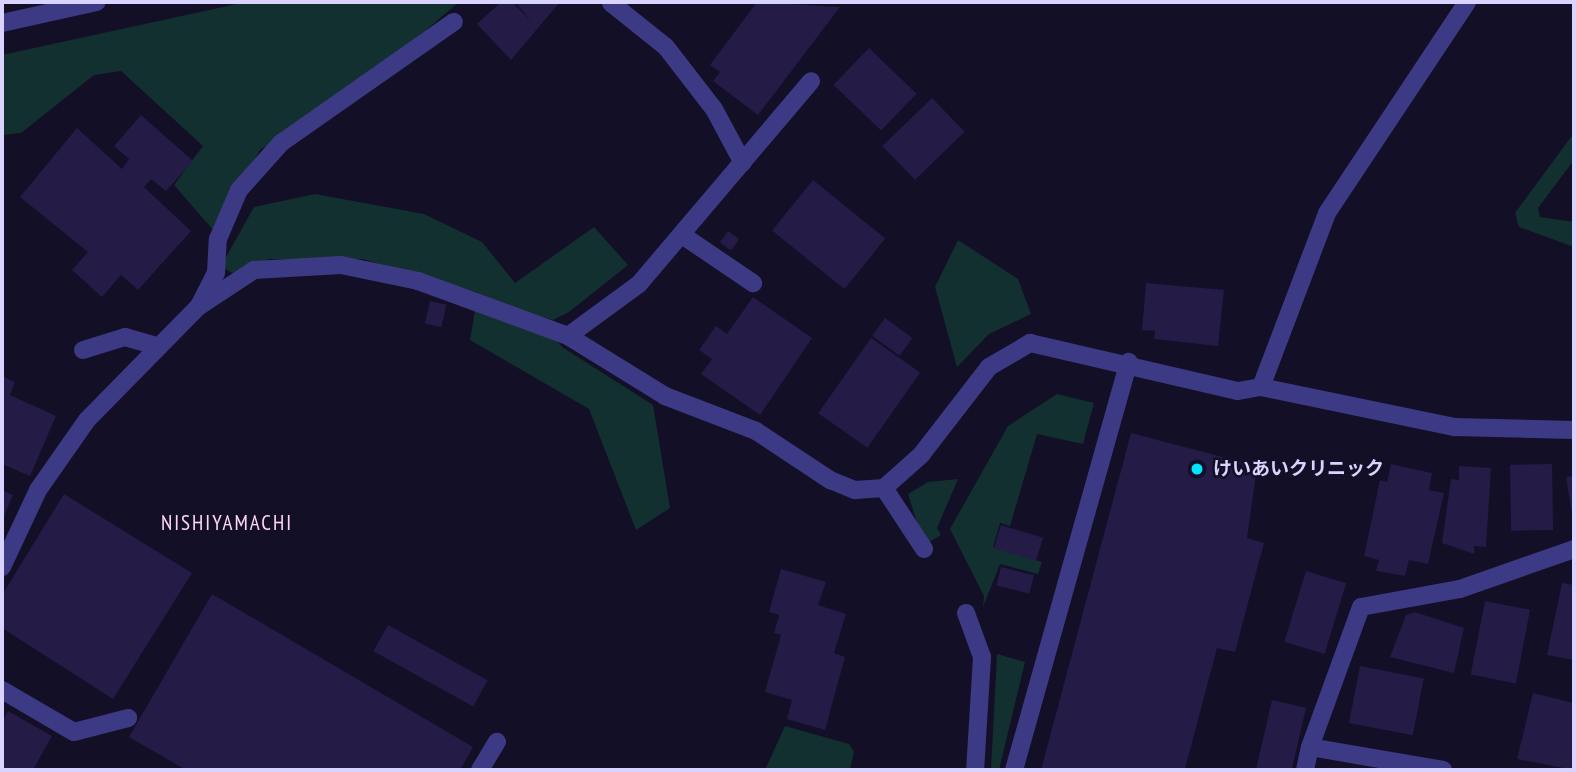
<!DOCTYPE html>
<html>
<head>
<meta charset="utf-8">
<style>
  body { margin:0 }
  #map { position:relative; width:1576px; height:772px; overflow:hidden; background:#130f26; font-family:"PT Sans Narrow","Noto Sans JP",sans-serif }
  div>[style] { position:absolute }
  .green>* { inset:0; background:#12302f }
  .building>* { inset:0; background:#241b47; transform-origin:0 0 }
  .service>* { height:18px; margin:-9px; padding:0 9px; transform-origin:9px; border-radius:9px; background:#3d3a85 }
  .pedestrian>* { height:18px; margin:-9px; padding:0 9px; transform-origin:9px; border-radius:9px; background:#3d3a85 }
  .minor>* { height:18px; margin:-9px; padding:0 9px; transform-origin:9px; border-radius:9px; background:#3d3a85 }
  .tertiary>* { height:18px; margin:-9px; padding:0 9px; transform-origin:9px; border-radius:9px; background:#3d3a85 }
  .dots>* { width:19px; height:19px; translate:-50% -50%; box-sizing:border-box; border:4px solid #130f26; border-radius:50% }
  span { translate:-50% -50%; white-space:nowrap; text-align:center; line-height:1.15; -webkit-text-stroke:5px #130f26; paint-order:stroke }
  .poi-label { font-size:19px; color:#d9d4ff; font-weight:700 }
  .left { translate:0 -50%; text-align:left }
  .neighbourhood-label { font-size:21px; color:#ffd6f0; letter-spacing:2px }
  .frame { position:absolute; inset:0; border:4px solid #d9d4ff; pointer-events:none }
</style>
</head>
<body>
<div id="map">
  <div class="green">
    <i style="clip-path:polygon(246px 2px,459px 2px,371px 77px,260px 150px,214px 231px,174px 185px,203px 146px,121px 71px,94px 75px,21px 133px,2px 135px,2px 55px)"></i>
    <i style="clip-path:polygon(1574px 133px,1574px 160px,1538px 208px,1540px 217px,1574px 222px,1574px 247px,1519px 227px,1515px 213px)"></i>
    <i style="clip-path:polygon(315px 194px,424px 214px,482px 242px,515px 283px,594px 227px,628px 265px,569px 312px,553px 320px,536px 315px,562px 347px,653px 405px,670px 508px,636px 530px,589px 409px,470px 340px,478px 293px,363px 259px,269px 259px,232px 273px,221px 266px,254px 207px)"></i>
    <i style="clip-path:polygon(958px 240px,1018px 279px,1031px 314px,989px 334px,957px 367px,935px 287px)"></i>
    <i style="clip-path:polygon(1057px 394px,1094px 403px,1083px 444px,1037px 434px,1010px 526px,1000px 523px,993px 547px,1042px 562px,1038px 574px,1000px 564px,983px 607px,984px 596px,950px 529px,1008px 426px)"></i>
    <i style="clip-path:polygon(958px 479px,937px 528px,941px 535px,924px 545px,908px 494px,928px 482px)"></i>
    <i style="clip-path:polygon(997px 654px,1025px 662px,999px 770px,991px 770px)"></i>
    <i style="clip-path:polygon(785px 726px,849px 744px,854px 752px,850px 770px,765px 770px)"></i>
  </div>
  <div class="building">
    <i style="clip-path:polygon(501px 2px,512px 2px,532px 22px,515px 2px,560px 2px,511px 60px,477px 24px)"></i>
    <i style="clip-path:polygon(757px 2px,840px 7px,758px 115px,713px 81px,720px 72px,710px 65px)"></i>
    <i style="left:869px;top:48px;width:66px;height:51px;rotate:44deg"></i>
    <i style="left:932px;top:98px;width:47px;height:69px;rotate:46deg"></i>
    <i style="clip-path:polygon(141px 115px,193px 161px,166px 191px,151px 179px,144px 187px,191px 231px,138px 290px,121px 275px,102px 297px,72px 270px,88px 252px,20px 197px,77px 128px,122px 169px,129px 159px,114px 146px)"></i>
    <i style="left:813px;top:180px;width:93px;height:65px;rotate:39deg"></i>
    <i style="left:728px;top:231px;width:14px;height:14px;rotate:36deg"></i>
    <i style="clip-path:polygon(1146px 283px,1224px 290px,1218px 346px,1154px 339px,1155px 331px,1142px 330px)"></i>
    <i style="clip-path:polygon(753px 297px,812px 338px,760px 415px,701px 374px,712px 359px,699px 350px,716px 326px,727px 334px)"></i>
    <i style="left:430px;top:301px;width:17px;height:23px;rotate:13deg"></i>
    <i style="left:885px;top:318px;width:34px;height:22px;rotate:36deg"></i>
    <i style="left:871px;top:338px;width:60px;height:92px;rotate:35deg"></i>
    <i style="clip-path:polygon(2px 376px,15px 382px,10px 395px,56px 416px,30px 476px,2px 464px)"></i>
    <i style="clip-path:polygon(1131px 433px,1257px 466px,1247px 538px,1264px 543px,1235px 652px,1217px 648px,1185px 769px,1041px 770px)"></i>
    <i style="clip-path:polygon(1391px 464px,1432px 473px,1429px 490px,1444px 493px,1428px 564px,1409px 560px,1405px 576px,1376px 571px,1379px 560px,1364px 556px,1380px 480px,1387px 482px)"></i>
    <i style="left:1552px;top:464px;width:66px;height:42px;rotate:89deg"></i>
    <i style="clip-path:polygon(1459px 466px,1491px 468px,1486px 547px,1474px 546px,1474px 554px,1442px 543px,1451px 479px,1459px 480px)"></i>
    <i style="clip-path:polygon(1574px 476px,1574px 514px,1572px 514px,1566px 477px)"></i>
    <i style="clip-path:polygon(2px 490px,13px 495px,2px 521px)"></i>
    <i style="clip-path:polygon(64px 494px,192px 573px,113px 699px,2px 628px,2px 595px)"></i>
    <i style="left:1001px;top:525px;width:44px;height:24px;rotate:17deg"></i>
    <i style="left:1001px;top:567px;width:34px;height:19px;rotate:14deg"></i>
    <i style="clip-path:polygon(781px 569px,826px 582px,818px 605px,846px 614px,834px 653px,845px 657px,825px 730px,787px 719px,792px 700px,765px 692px,781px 635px,774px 633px,779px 615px,769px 612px)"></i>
    <i style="left:1306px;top:571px;width:42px;height:74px;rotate:17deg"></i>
    <i style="clip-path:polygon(1562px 583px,1574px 585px,1574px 660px,1547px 655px)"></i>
    <i style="clip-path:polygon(212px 594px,473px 747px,460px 770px,186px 770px,129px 737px)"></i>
    <i style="left:1485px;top:601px;width:46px;height:75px;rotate:11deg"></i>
    <i style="clip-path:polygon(1415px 612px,1464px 628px,1454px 673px,1390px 657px,1406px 615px)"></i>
    <i style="left:388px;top:625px;width:114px;height:30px;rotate:29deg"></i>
    <i style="left:1360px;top:666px;width:65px;height:58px;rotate:11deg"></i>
    <i style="clip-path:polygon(1533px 693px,1574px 703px,1574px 770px,1517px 759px)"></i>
    <i style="left:1272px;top:700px;width:35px;height:72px;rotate:13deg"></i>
    <i style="clip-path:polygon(8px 711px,52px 736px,33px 770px,2px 770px,2px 722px)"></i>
  </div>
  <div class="service">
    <i style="left:611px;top:3px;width:70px;rotate:38.7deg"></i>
    <i style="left:666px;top:47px;width:78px;rotate:52.3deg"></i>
    <i style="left:714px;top:109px;width:61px;rotate:61.8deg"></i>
    <i style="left:682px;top:235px;width:86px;rotate:34.1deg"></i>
    <i style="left:200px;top:304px;width:35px;rotate:-63deg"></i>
    <i style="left:216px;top:273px;width:34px;rotate:-87deg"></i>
    <i style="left:218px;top:239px;width:53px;rotate:-66.8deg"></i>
    <i style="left:239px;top:190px;width:63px;rotate:-48.2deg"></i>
    <i style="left:281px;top:143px;width:211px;rotate:-35deg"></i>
    <i style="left:568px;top:336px;width:88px;rotate:-36.2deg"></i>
    <i style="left:639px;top:284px;width:266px;rotate:-49.7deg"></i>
    <i style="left:83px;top:350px;width:44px;rotate:-17.2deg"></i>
    <i style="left:125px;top:337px;width:35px;rotate:16deg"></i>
    <i style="left:2px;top:567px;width:85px;rotate:-64.9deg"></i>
    <i style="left:38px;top:490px;width:85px;rotate:-55deg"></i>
    <i style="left:87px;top:420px;width:158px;rotate:-45.5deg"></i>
    <i style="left:198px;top:307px;width:67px;rotate:-33.5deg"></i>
    <i style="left:254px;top:270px;width:87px;rotate:-3.3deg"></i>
    <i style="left:341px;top:265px;width:79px;rotate:11.7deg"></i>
    <i style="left:418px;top:281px;width:160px;rotate:20.1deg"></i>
    <i style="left:568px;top:336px;width:114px;rotate:31.7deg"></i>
    <i style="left:665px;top:396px;width:97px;rotate:21deg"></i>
    <i style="left:756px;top:431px;width:89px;rotate:33.5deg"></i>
    <i style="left:830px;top:480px;width:27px;rotate:22deg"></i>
    <i style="left:855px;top:490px;width:29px;rotate:-4deg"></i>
    <i style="left:2px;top:690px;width:83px;rotate:30.3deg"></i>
    <i style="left:74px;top:732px;width:56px;rotate:-14.5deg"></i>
    <i style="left:1310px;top:747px;width:149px;rotate:-70deg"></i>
    <i style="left:1361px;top:607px;width:101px;rotate:-10.3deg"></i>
    <i style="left:1460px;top:589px;width:121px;rotate:-19.3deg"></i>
    <i style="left:480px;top:770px;width:33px;rotate:-59deg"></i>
    <i style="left:1014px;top:770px;width:424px;rotate:-74.3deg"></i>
  </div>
  <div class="pedestrian">
    <i style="left:884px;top:488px;width:73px;rotate:56.7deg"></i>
    <i style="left:966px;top:613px;width:47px;rotate:70deg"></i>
    <i style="left:982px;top:657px;width:113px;rotate:93.5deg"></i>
  </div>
  <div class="minor">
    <i style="left:1261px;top:387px;width:198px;rotate:11.7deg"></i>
    <i style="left:1455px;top:427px;width:119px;rotate:1.4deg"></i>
    <i style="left:884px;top:488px;width:50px;rotate:-41.7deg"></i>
    <i style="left:921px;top:455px;width:111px;rotate:-52.3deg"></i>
    <i style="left:989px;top:367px;width:48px;rotate:-30.3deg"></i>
    <i style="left:1030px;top:343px;width:213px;rotate:13deg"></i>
    <i style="left:1238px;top:391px;width:23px;rotate:-10deg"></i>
    <i style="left:1261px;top:387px;width:186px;rotate:-69.2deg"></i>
    <i style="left:1327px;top:213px;width:253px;rotate:-56.4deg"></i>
    <i style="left:1305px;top:770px;width:24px;rotate:-78deg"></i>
    <i style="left:1310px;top:747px;width:135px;rotate:9.8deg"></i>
  </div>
  <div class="tertiary">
    <i style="left:2px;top:23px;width:97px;rotate:-12.5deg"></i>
  </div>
  <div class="dots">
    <i style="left:1197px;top:469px;background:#00e5ff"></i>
  </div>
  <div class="poi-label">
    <span class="left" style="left:1213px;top:469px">けいあいクリニック</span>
  </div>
  <div class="neighbourhood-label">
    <span style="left:227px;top:523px">NISHIYAMACHI</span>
  </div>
  <div class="frame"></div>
</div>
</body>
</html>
